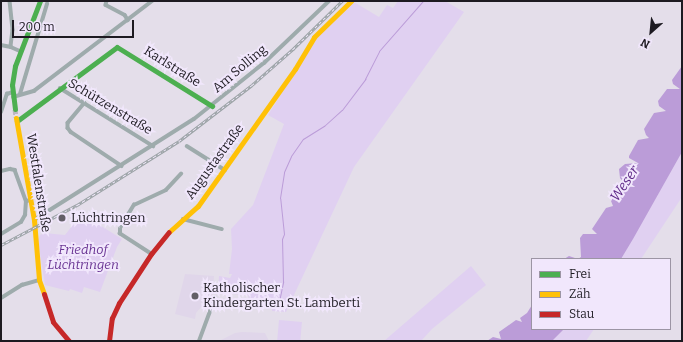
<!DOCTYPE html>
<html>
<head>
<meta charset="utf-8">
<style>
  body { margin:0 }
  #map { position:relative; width:683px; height:342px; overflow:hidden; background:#e4deea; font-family:Bitter,serif }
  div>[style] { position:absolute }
  .built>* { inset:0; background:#e0d6ea }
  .green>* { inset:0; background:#e0d0f1; transform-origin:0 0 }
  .water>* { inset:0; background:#bb9cd8 }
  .stream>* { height:1px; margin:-0.5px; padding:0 0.5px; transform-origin:0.5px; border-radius:0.5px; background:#bb9cd8 }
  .secondary-tunnel>* { height:5px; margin-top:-2.5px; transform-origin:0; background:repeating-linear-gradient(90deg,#bcb7c2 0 5px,transparent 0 7.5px) }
  .street>* { height:3.5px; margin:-1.75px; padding:0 1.75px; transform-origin:1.75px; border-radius:1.75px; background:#9eabac }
  .fast>* { height:5px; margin:-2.5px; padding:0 2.5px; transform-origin:2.5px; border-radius:2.5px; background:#4caf50 }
  .slow>* { height:5px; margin:-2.5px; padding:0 2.5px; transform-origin:2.5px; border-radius:2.5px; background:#ffc107 }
  .jam>* { height:5px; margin:-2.5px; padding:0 2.5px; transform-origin:2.5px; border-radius:2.5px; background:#c62828 }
  .rail>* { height:2.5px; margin-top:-1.25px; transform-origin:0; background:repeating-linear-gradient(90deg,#f1e7fc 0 3px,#99a1a4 0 6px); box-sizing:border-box; border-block:1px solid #99a1a4 }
  .dots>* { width:11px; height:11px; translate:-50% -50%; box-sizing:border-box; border:2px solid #f1e7fc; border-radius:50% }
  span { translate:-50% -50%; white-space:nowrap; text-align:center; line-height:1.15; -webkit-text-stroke:4px #f1e7fc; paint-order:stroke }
  .street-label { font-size:13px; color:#1d1a21 }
  .poi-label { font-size:13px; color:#1d1a21 }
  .left { translate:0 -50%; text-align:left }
  .park-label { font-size:13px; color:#693493; font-style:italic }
  .water-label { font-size:14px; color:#5e2987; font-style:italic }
  .frame { position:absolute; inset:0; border:2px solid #1d1a21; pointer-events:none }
  .legend { position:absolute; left:531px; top:258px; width:140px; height:72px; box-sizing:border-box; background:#f1e7fc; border:1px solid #9c95a4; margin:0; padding:5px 7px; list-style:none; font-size:12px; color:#1d1a21 }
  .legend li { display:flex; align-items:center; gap:8px; height:20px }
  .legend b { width:20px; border:1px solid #9c95a4 }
  .north { position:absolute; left:631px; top:12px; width:40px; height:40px; -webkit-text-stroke:3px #f1e7fc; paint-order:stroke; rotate:207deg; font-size:11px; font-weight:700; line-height:16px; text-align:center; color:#1d1a21 }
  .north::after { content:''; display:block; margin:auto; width:14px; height:18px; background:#1d1a21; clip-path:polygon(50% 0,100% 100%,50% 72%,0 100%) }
  .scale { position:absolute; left:12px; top:20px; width:122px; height:18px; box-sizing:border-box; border:2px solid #1d1a21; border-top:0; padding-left:5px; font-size:12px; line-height:14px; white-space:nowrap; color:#1d1a21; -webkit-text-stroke:3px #f1e7fc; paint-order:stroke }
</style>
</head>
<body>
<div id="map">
  <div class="built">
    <i style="clip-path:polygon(185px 274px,214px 276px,212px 300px,210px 302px,203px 300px,201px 304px,202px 306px,196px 313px,195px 319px,175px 314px)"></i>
    <i style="clip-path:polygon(242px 332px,265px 333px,269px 341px,219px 341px,235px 333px)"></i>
  </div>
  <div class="green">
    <i style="clip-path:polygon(398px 1px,445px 1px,464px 12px,354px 167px,286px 312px,272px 311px,273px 298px,249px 298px,248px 295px,218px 293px,219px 276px,230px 278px,232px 274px,229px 274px,232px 249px,231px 229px,253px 205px,284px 124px,268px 115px,316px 38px,354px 2px,379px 17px,387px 5px,393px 8px)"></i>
    <i style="clip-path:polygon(682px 152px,682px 197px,641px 259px,621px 259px)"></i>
    <i style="clip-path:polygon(90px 219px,122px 239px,117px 247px,100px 292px,84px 287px,82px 293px,70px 289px,69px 291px,45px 285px,38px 240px,40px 235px,44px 233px,65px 235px,72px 226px,77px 222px)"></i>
    <i style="clip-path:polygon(471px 266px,486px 285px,432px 329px,421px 341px,384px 341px)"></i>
    <i style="left:279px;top:320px;width:23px;height:21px;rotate:5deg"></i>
    <i style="clip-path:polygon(564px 329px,594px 329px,586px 341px,552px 341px)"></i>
  </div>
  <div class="water">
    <i style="clip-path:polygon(682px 66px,682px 152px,633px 239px,621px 259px,564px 259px,569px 256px,578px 259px,581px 257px,580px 238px,583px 234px,597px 234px,592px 229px,606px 208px,613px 206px,611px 201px,616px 188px,625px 184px,620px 178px,619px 169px,625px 164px,638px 163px,629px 158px,629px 156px,638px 140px,649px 138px,646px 135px,644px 129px,654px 113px,666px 111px,659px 106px,658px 101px,667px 89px,680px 89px,673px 84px,672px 80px)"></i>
    <i style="clip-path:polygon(532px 305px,532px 329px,564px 329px,552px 341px,487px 341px,493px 337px,501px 339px,499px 332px,516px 320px,522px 322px,520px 318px,527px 313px)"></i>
  </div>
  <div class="stream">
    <i style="left:278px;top:306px;width:25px;rotate:-78deg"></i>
    <i style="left:283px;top:282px;width:43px;rotate:-91.3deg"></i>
    <i style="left:282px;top:239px;width:5px;rotate:-68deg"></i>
    <i style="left:284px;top:234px;width:36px;rotate:-96deg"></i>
    <i style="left:280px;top:198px;width:26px;rotate:-81deg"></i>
    <i style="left:284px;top:172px;width:17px;rotate:-66deg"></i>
    <i style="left:291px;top:156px;width:21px;rotate:-55deg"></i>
    <i style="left:303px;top:139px;width:25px;rotate:-32deg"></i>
    <i style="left:324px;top:126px;width:24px;rotate:-42deg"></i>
    <i style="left:342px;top:110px;width:39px;rotate:-53deg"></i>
    <i style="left:365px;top:79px;width:31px;rotate:-63deg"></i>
    <i style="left:379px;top:51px;width:67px;rotate:-48.7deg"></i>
  </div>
  <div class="secondary-tunnel">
    <i style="left:15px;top:109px;width:8px;rotate:83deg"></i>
  </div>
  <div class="street">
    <i style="left:10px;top:1px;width:29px;rotate:84deg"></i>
    <i style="left:13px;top:30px;width:17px;rotate:97deg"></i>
    <i style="left:107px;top:1px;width:4px;rotate:104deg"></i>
    <i style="left:106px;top:5px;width:21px;rotate:28deg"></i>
    <i style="left:125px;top:15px;width:6px;rotate:59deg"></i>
    <i style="left:1px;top:45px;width:10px;rotate:11deg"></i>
    <i style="left:11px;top:47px;width:10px;rotate:24deg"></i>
    <i style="left:60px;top:88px;width:110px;rotate:31.9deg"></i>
    <i style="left:20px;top:94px;width:94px;rotate:-73.3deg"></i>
    <i style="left:13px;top:97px;width:22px;rotate:-16deg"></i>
    <i style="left:34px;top:91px;width:148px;rotate:-37.3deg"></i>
    <i style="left:85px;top:103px;width:26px;rotate:130deg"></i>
    <i style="left:68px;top:123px;width:5px;rotate:90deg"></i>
    <i style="left:68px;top:128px;width:5px;rotate:53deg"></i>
    <i style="left:71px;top:132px;width:61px;rotate:33.7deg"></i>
    <i style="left:1px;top:112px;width:19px;rotate:-72deg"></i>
    <i style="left:7px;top:94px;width:6px;rotate:-18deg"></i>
    <i style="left:187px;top:146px;width:45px;rotate:32.3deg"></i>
    <i style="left:1px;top:171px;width:9px;rotate:-13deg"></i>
    <i style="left:10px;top:169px;width:5px;rotate:11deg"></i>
    <i style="left:15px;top:170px;width:33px;rotate:70deg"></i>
    <i style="left:183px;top:219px;width:40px;rotate:14.4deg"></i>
    <i style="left:34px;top:220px;width:189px;rotate:-32.3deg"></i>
    <i style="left:194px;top:119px;width:90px;rotate:-38.7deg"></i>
    <i style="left:264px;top:63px;width:90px;rotate:-43.6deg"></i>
    <i style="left:1px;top:234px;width:23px;rotate:-31deg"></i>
    <i style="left:21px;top:222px;width:8px;rotate:-60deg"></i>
    <i style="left:25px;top:215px;width:14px;rotate:-86deg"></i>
    <i style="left:26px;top:201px;width:5px;rotate:-11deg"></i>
    <i style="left:151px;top:254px;width:37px;rotate:-147deg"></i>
    <i style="left:120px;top:234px;width:6px;rotate:-90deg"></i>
    <i style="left:120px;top:228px;width:27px;rotate:-59deg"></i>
    <i style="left:134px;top:205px;width:35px;rotate:-25deg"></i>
    <i style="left:166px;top:190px;width:22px;rotate:-47deg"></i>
    <i style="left:1px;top:298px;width:25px;rotate:-32deg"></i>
    <i style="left:22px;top:285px;width:18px;rotate:-16deg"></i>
    <i style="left:199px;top:341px;width:46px;rotate:-69.6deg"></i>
  </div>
  <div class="fast">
    <i style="left:15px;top:109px;width:24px;rotate:-97deg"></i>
    <i style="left:12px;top:85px;width:19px;rotate:-81deg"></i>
    <i style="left:15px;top:66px;width:70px;rotate:-69deg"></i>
    <i style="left:17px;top:121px;width:124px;rotate:-36.5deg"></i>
    <i style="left:117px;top:47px;width:112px;rotate:31.8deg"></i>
  </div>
  <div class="slow">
    <i style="left:16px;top:118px;width:104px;rotate:80deg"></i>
    <i style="left:34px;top:220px;width:60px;rotate:85.2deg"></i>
    <i style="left:39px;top:280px;width:15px;rotate:70deg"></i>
    <i style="left:169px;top:232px;width:39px;rotate:-42deg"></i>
    <i style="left:198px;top:206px;width:168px;rotate:-54.7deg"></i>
    <i style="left:295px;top:69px;width:37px;rotate:-59deg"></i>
    <i style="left:314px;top:37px;width:52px;rotate:-44.2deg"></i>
  </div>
  <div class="jam">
    <i style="left:44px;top:294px;width:29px;rotate:72deg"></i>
    <i style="left:53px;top:322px;width:25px;rotate:50deg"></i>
    <i style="left:109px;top:341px;width:23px;rotate:-83deg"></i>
    <i style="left:112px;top:318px;width:17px;rotate:-65deg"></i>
    <i style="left:119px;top:303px;width:59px;rotate:-56.9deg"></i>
    <i style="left:151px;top:254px;width:28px;rotate:-51deg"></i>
  </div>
  <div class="rail">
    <i style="left:1px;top:245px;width:86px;rotate:-27.8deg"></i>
    <i style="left:77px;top:205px;width:120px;rotate:-32.1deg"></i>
    <i style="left:179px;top:141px;width:92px;rotate:-37.5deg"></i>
    <i style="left:252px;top:85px;width:55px;rotate:-41.3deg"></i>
    <i style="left:293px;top:49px;width:69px;rotate:-44.4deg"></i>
  </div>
  <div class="dots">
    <i style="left:62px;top:218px;background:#635f67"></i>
    <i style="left:195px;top:296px;background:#635f67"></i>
  </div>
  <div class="street-label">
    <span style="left:172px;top:67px;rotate:32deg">Karlstraße</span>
    <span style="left:240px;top:69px;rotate:-40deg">Am Solling</span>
    <span style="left:110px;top:107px;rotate:31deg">Schützenstraße</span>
    <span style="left:215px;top:162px;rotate:-54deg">Augustastraße</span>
    <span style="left:38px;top:183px;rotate:81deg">Westfalenstraße</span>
  </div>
  <div class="poi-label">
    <span class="left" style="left:71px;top:218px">Lüchtringen</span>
    <span class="left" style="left:203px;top:296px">Katholischer<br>Kindergarten St. Lamberti</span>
  </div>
  <div class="park-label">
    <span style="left:83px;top:258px">Friedhof<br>Lüchtringen</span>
  </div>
  <div class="water-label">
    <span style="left:625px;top:184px;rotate:-56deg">Weser</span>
  </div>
  <div class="frame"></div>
  <ul class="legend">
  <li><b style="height:5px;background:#4caf50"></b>Frei</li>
  <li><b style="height:5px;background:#ffc107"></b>Zäh</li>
  <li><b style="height:5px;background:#c62828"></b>Stau</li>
  </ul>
  <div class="north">N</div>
  <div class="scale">200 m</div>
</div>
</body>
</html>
